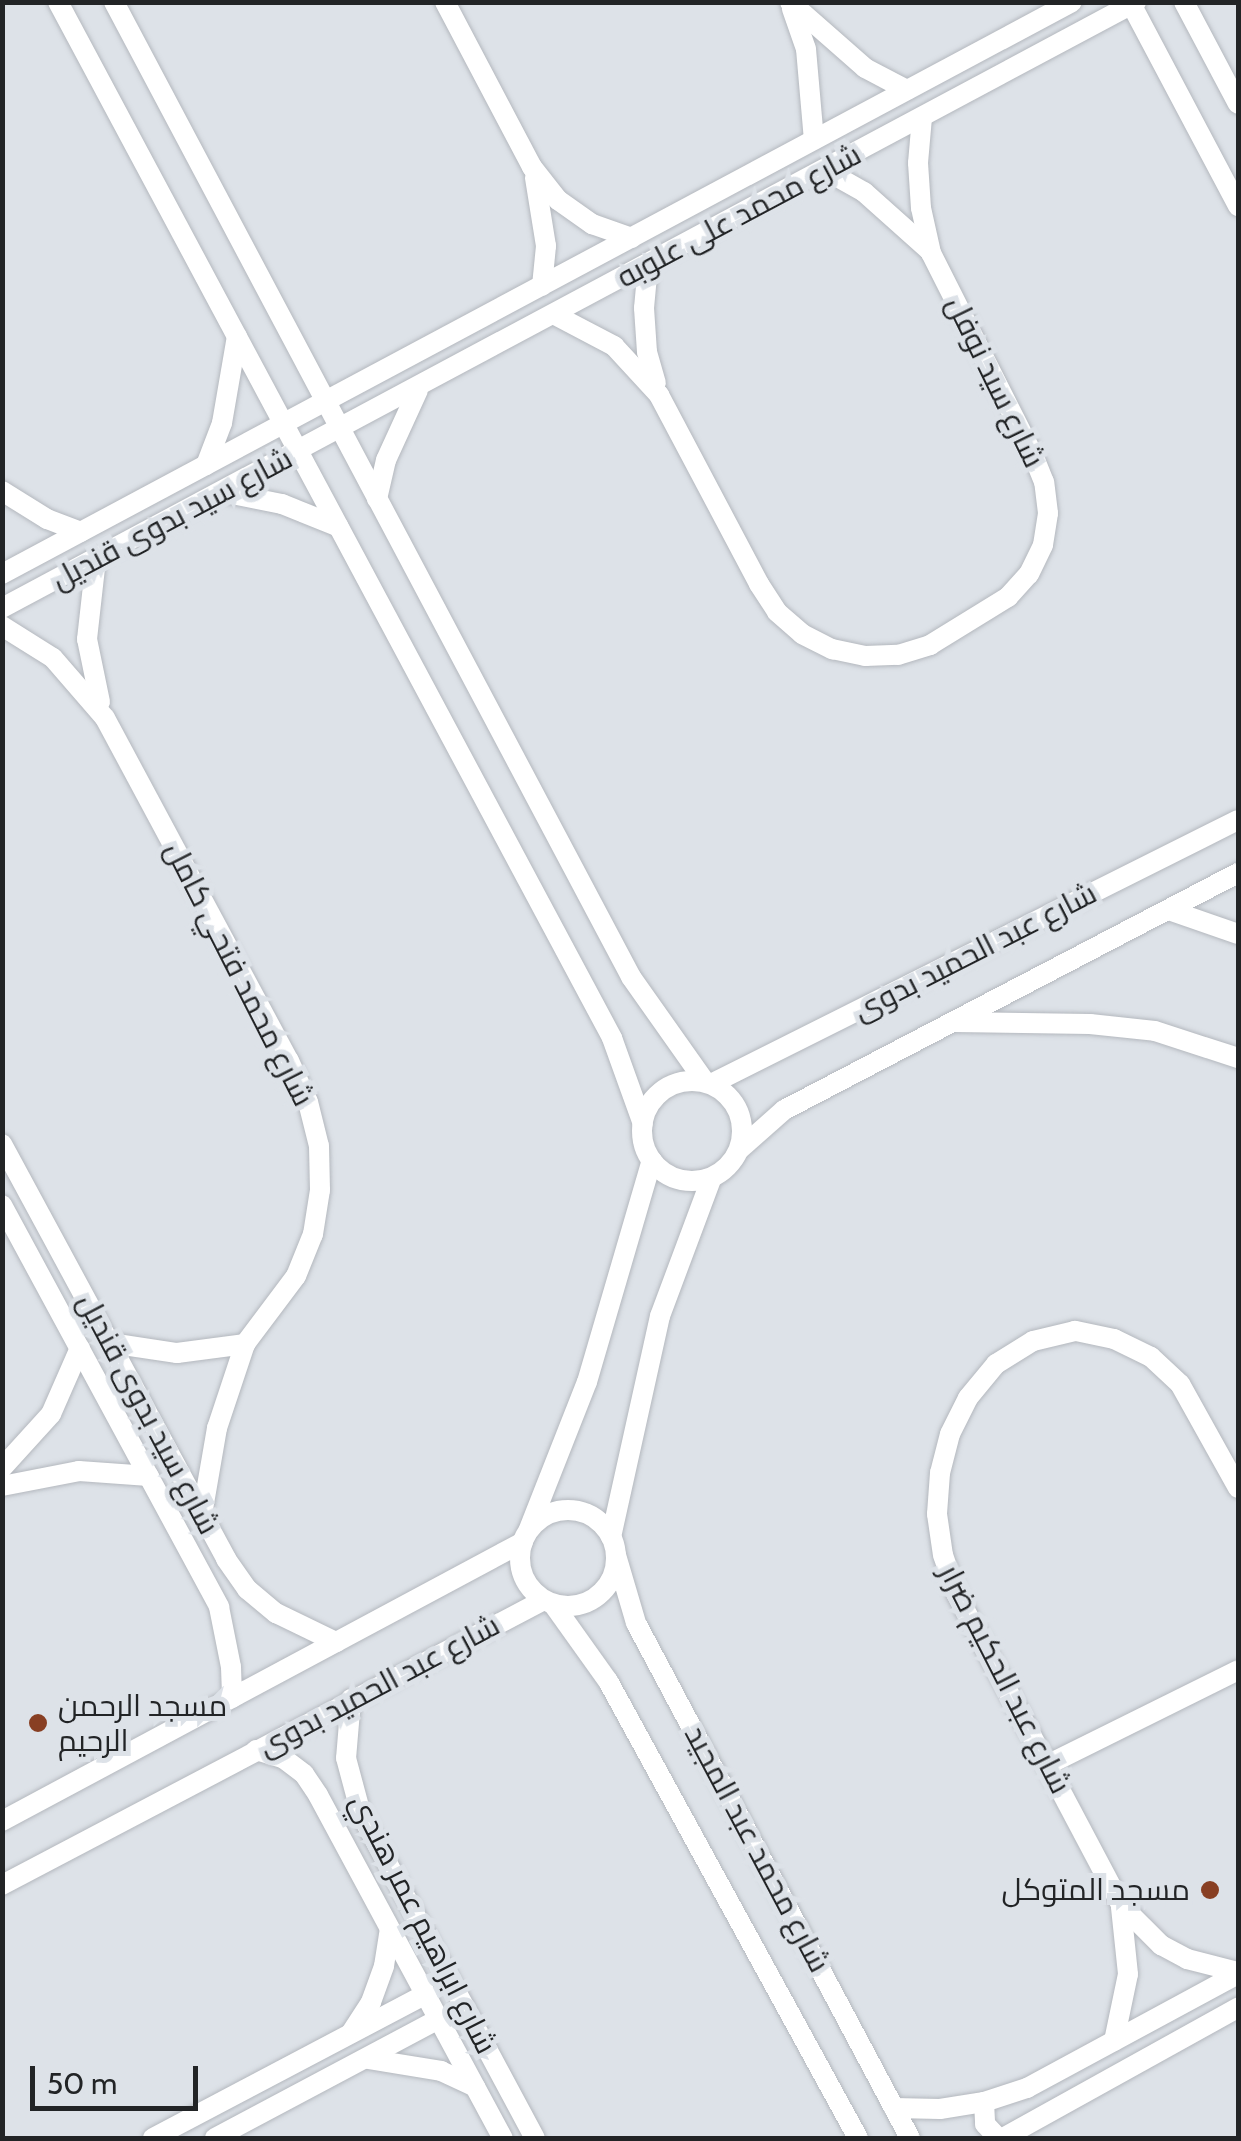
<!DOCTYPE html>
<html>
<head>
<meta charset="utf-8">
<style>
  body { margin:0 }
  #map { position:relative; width:1241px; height:2141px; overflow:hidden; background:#dde2e8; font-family:Cabin,Cairo,sans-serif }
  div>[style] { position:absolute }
  .roads { filter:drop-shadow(0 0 2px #b4b8be) drop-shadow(0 0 2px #b4b8be) }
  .street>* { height:20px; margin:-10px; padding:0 10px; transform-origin:10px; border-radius:10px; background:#fff }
  .street>.ring { margin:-10px; padding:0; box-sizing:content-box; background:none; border:20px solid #fff; border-radius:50% }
  .dots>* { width:28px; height:28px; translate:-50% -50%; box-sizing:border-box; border:5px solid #dde2e8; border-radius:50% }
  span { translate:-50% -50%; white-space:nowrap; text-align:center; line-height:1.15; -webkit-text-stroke:10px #dde2e8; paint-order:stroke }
  .street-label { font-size:30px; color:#222426 }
  .poi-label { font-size:30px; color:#222426 }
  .left { translate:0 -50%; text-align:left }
  .right { translate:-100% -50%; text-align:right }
  .frame { position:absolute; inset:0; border:5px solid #222426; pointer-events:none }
  .scale { position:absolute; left:30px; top:2066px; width:168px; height:45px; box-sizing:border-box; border:5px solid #222426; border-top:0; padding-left:12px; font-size:30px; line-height:35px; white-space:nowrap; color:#222426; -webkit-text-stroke:8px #dde2e8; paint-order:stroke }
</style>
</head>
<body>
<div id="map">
  <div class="roads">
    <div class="street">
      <i style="left:58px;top:2px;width:1175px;rotate:61.86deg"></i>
      <i style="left:612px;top:1038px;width:91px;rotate:70.2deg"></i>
      <i style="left:114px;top:2px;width:1104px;rotate:62.06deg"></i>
      <i style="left:631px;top:977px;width:128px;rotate:54.8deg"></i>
      <i style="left:445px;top:2px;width:187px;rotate:62.2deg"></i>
      <i style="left:532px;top:167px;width:42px;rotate:51.8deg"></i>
      <i style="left:558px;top:200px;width:42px;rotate:35.2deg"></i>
      <i style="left:592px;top:224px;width:42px;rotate:19.3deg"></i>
      <i style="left:790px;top:2px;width:100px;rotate:41.3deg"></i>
      <i style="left:865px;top:68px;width:47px;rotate:27.6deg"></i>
      <i style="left:1130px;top:2px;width:231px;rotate:62.1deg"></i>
      <i style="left:1184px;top:2px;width:115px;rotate:62.1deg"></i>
      <i style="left:792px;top:9px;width:42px;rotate:70.7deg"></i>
      <i style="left:806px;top:49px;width:91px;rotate:85deg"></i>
      <i style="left:825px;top:170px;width:45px;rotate:29.4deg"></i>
      <i style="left:864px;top:192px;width:89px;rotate:41.8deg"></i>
      <i style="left:535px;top:178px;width:69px;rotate:80.8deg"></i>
      <i style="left:546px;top:246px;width:40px;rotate:95.7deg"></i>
      <i style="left:648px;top:265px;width:43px;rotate:95.3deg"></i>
      <i style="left:644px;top:308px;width:44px;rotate:86.1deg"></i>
      <i style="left:647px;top:352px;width:32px;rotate:74deg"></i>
      <i style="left:555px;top:315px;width:67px;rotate:27.7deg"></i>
      <i style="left:614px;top:346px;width:67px;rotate:47.4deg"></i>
      <i style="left:659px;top:395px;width:214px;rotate:62.1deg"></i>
      <i style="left:759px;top:584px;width:33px;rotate:57deg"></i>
      <i style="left:777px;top:612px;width:33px;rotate:41deg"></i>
      <i style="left:802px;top:634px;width:34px;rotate:27deg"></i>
      <i style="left:832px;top:649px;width:34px;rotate:12deg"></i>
      <i style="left:865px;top:656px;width:33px;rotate:-2deg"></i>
      <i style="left:898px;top:655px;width:34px;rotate:-17deg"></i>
      <i style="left:930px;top:645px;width:92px;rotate:-31.6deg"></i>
      <i style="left:1008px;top:597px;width:31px;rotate:-48deg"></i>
      <i style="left:1029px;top:574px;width:32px;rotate:-64deg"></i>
      <i style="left:1043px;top:545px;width:32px;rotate:-81deg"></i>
      <i style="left:1048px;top:513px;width:31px;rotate:-97deg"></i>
      <i style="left:1044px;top:482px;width:31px;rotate:-112deg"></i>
      <i style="left:1032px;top:453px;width:224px;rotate:-116.8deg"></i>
      <i style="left:931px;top:253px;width:46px;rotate:-102.5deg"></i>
      <i style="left:921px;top:208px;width:45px;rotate:-93.8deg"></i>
      <i style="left:918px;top:163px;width:46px;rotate:-85deg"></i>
      <i style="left:206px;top:465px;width:45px;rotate:-69.1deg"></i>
      <i style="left:222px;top:423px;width:88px;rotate:-80.2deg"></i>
      <i style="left:2px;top:491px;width:53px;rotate:31.9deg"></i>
      <i style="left:47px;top:519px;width:36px;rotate:21deg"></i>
      <i style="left:222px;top:492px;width:61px;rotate:11.3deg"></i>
      <i style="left:282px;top:504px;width:61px;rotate:22deg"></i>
      <i style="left:377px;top:499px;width:40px;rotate:-77deg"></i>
      <i style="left:386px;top:460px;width:77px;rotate:-65.4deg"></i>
      <i style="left:96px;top:559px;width:81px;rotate:96.4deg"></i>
      <i style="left:87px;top:639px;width:64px;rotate:78.3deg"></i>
      <i style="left:2px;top:574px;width:1213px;rotate:-28.13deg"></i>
      <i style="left:2px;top:608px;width:1286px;rotate:-28.12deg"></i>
      <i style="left:2px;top:626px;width:60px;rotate:32.1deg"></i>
      <i style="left:53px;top:658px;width:79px;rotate:49.1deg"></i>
      <i style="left:105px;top:718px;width:389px;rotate:61.8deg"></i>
      <i style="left:289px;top:1061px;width:45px;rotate:65.1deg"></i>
      <i style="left:308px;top:1102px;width:45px;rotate:76deg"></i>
      <i style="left:319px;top:1146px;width:44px;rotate:88.7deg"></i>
      <i style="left:320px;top:1190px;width:45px;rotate:99deg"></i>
      <i style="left:313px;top:1234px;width:45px;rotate:112deg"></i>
      <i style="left:296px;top:1276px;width:85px;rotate:126.9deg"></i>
      <i style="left:245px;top:1344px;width:89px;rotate:108.4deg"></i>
      <i style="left:217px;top:1428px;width:88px;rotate:99.8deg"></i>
      <i style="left:1169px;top:910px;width:73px;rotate:19.2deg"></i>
      <i style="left:955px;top:1022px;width:135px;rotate:0.8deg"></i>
      <i style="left:1090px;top:1024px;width:65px;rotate:6.1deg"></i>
      <i style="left:1155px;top:1031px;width:87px;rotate:18deg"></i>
      <i class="ring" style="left:642px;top:1081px;width:80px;height:80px"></i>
      <i style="left:711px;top:1084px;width:589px;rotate:-26.61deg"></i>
      <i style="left:2px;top:1144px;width:472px;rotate:61.6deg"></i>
      <i style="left:226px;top:1559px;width:37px;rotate:55deg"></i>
      <i style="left:247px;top:1589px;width:38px;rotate:40deg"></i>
      <i style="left:276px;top:1613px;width:67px;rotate:25.8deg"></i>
      <i style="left:740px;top:1149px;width:59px;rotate:-41.6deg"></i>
      <i style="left:784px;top:1110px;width:512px;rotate:-27.57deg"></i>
      <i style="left:2px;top:1205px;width:457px;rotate:61.6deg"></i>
      <i style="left:219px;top:1607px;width:61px;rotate:78.7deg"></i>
      <i style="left:231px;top:1667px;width:31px;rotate:88deg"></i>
      <i style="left:110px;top:1343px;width:68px;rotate:8.5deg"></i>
      <i style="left:177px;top:1353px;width:69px;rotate:-7.5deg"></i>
      <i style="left:2px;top:1468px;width:73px;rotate:-47.8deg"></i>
      <i style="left:51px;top:1414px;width:72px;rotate:-66.3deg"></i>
      <i style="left:2px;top:1486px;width:78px;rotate:-11deg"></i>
      <i style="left:79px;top:1471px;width:70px;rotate:4.1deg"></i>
      <i style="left:1238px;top:1488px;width:119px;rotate:-119.1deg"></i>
      <i style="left:1180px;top:1384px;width:40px;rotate:-137deg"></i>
      <i style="left:1151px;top:1357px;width:41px;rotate:-154.1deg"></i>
      <i style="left:1114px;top:1339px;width:40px;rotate:-168deg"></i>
      <i style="left:1075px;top:1331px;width:43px;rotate:166.6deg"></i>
      <i style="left:1033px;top:1341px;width:44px;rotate:148.1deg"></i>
      <i style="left:996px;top:1364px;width:44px;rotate:129.5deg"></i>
      <i style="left:968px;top:1398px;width:40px;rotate:116.6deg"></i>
      <i style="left:950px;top:1434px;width:40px;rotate:104.4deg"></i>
      <i style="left:940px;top:1473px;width:41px;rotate:94.2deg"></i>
      <i style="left:937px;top:1514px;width:41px;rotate:81.7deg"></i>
      <i style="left:943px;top:1555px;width:40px;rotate:71.1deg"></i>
      <i style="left:956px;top:1593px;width:353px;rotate:62.1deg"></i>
      <i style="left:1121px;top:1905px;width:57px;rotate:45deg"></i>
      <i style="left:1161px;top:1945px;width:30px;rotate:28deg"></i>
      <i style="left:1187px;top:1959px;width:53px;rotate:14.3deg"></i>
      <i class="ring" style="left:520px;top:1510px;width:76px;height:76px"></i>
      <i style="left:529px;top:1529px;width:158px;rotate:-68.5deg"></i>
      <i style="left:587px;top:1382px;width:231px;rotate:-73.7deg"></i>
      <i style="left:611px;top:1537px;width:226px;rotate:-77.5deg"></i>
      <i style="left:660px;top:1316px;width:148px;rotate:-69.5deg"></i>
      <i style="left:616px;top:1555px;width:71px;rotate:73.6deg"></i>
      <i style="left:636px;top:1623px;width:583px;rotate:61.99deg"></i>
      <i style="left:553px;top:1604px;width:95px;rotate:54.5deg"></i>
      <i style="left:608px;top:1681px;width:521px;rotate:61.32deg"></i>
      <i style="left:351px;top:1699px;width:59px;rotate:94.8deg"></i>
      <i style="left:346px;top:1758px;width:58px;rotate:75deg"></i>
      <i style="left:361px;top:1814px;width:368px;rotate:61.8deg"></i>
      <i style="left:256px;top:1750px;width:28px;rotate:17deg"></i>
      <i style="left:283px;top:1758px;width:26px;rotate:37deg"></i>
      <i style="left:304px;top:1774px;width:25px;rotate:56deg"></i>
      <i style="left:318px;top:1795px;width:390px;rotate:61.7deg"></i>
      <i style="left:1047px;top:1765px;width:213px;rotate:-26.4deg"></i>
      <i style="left:2px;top:1821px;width:591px;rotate:-28.17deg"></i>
      <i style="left:2px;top:1885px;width:612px;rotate:-27.74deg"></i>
      <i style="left:351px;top:2033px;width:37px;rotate:-57deg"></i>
      <i style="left:371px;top:2002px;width:38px;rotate:-70deg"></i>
      <i style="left:384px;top:1966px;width:37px;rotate:-81deg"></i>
      <i style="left:1114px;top:2041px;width:68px;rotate:-78.2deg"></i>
      <i style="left:1128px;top:1974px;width:67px;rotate:-96deg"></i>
      <i style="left:368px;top:2059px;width:74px;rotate:9.3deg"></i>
      <i style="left:441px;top:2071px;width:38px;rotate:25deg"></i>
      <i style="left:984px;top:2102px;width:22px;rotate:87deg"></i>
      <i style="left:985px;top:2124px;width:19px;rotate:47deg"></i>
      <i style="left:894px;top:2108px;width:46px;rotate:1.2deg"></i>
      <i style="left:940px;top:2109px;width:45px;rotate:-9deg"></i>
      <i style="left:984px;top:2102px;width:45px;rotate:-18deg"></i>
      <i style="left:1027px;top:2088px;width:240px;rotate:-28.4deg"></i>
      <i style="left:153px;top:2138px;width:309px;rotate:-27.8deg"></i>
      <i style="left:215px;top:2138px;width:254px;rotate:-28deg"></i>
      <i style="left:1003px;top:2138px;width:269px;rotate:-29deg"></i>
    </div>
  </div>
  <div class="dots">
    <i style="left:38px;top:1723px;background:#883f23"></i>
    <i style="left:1210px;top:1890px;background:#883f23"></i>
  </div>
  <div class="street-label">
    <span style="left:739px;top:216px;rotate:-28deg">شارع محمد على علوبه</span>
    <span style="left:995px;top:382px;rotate:64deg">شارع سيد نوفل</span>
    <span style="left:172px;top:519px;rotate:-28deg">شارع سيد بدوى قنديل</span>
    <span style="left:975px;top:952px;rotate:-27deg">شارع عبد الحميد بدوى</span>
    <span style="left:239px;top:974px;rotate:63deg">شارع محمد فتحي كامل</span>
    <span style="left:148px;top:1414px;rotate:62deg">شارع سيد بدوى قنديل</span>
    <span style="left:1005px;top:1679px;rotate:63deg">شارع عبد الحكيم ضرار</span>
    <span style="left:379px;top:1686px;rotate:-28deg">شارع عبد الحميد بدوى</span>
    <span style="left:757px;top:1849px;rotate:62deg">شارع محمد عبد المجيد</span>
    <span style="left:423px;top:1924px;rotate:63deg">شارع ابراهيم عمر هندي</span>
  </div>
  <div class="poi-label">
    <span class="left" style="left:58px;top:1723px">مسجد الرحمن<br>الرحيم</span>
    <span class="right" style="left:1190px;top:1890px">مسجد المتوكل</span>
  </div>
  <div class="frame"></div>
  <div class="scale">50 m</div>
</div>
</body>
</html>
